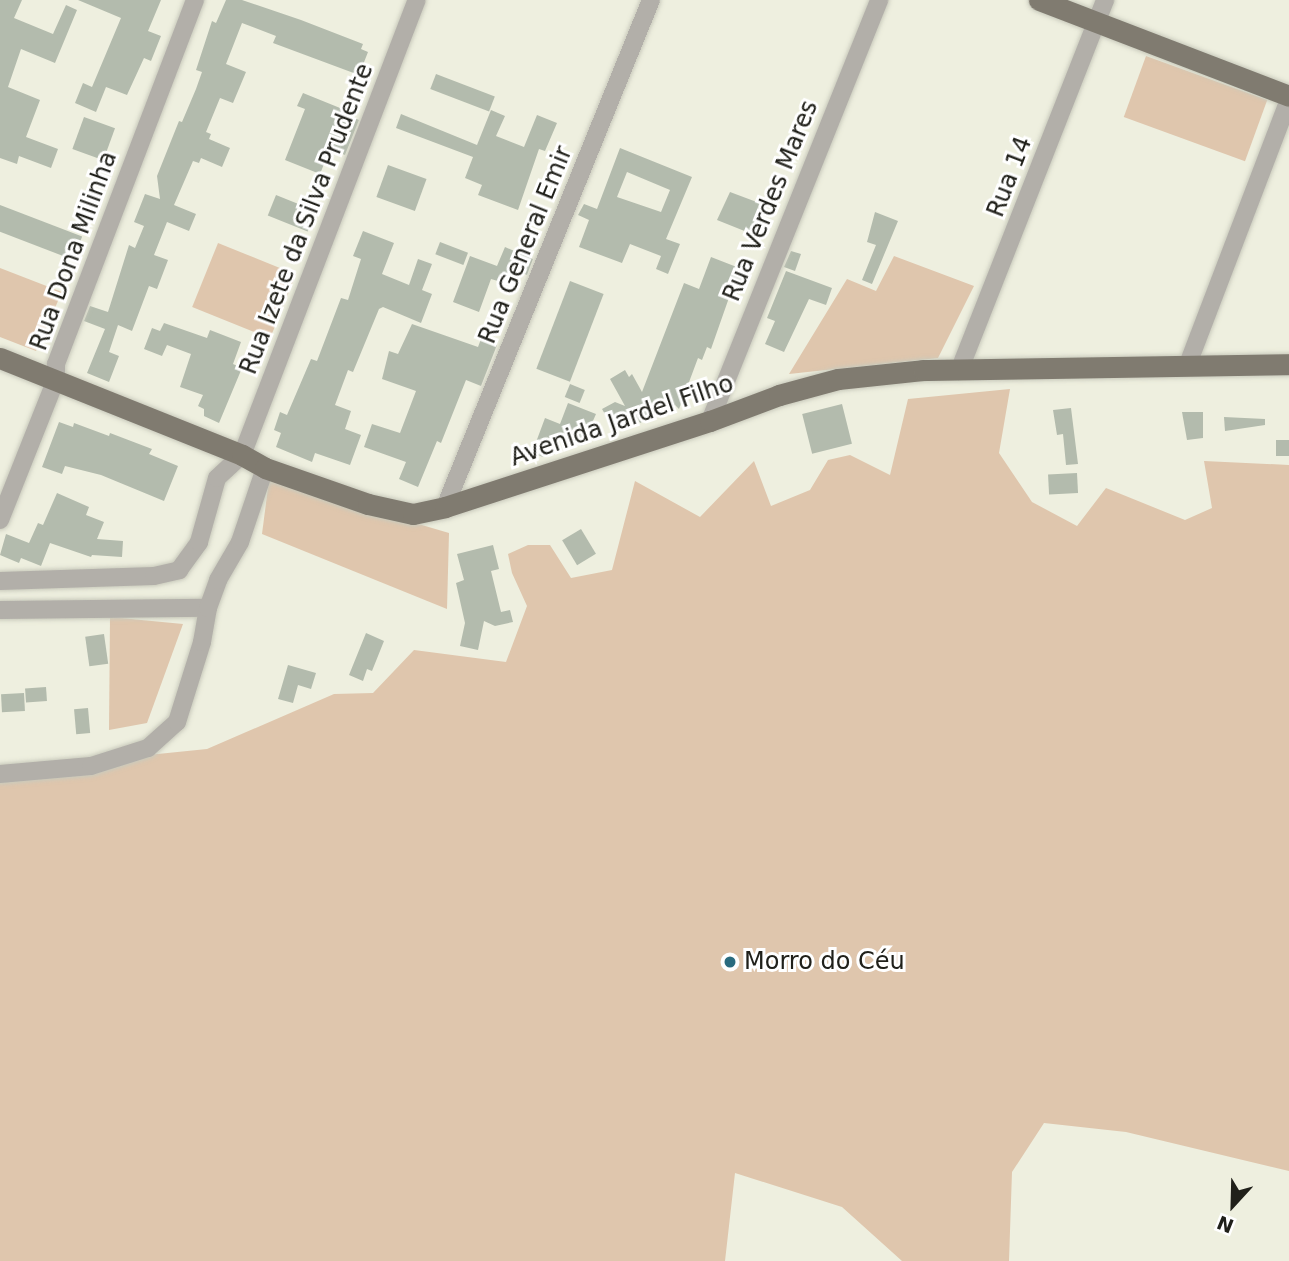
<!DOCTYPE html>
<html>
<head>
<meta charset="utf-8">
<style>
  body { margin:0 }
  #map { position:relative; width:1289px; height:1261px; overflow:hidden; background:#eeefdf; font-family:"DejaVu Sans",sans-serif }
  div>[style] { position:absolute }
  .green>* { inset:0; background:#dfc6ad; transform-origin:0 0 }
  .building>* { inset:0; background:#b3bbad; transform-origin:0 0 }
  .roads { filter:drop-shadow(0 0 2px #c9cabc) drop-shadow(0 0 2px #c9cabc) }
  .minor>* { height:18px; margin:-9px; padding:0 9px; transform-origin:9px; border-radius:9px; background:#b2afa9 }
  .major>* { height:21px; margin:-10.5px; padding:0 10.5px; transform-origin:10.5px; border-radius:10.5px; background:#807b70 }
  .dots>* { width:19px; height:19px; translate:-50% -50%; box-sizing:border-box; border:4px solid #fff; border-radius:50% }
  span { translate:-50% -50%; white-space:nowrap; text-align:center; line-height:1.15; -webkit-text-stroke:6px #fff; paint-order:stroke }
  .street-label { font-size:24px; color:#20201a }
  .poi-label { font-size:24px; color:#20201a }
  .left { translate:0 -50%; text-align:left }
  .north { position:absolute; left:1198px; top:1170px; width:70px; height:70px; -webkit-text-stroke:5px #fff; paint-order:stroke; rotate:202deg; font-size:19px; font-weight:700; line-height:28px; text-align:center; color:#20201a }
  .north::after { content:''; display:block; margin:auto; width:24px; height:32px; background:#20201a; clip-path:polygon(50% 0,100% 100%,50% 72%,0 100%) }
</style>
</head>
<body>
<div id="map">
  <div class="green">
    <i style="left:1146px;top:56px;width:129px;height:65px;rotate:20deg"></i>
    <i style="left:218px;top:243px;width:84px;height:69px;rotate:22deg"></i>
    <i style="clip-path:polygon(894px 256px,974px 286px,938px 358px,789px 374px,847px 279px,876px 291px)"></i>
    <i style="clip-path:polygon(0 268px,62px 292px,36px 351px,0 337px)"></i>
    <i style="clip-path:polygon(1010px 389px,999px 453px,1032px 502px,1077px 526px,1106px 488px,1185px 520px,1212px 508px,1204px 461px,1289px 465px,1289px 1171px,1126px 1132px,1044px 1123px,1012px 1172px,1009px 1261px,902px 1261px,842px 1207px,735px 1173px,725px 1261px,0 1261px,0 770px,207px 749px,334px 694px,373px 693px,414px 650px,506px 662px,527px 606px,512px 573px,508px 554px,528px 545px,550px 545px,571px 578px,612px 570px,635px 481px,700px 517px,754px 461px,771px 506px,810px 490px,828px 460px,850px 455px,890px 475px,908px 399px)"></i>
    <i style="clip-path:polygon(269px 480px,449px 533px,447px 609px,262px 534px)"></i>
    <i style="clip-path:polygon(110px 617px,183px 624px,147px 723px,109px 730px)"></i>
  </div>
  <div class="building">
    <i style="clip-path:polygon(0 0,22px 0,14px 18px,53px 34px,66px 5px,77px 10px,55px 63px,21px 49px,8px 87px,40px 100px,26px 137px,58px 149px,51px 168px,19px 156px,17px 164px,0 158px)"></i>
    <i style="clip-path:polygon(78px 0,161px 0,148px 31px,161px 36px,151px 61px,144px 58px,127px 95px,106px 87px,96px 112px,75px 103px,83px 83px,92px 87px,121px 18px)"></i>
    <i style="clip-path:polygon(226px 0,242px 0,301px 20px,363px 44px,361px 49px,368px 52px,359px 75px,273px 43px,276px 36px,242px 23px,226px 64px,246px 72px,233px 103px,220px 98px,206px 132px,211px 134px,209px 139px,230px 148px,222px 167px,201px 158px,199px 163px,193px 161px,174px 205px,196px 214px,189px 231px,167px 222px,154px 255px,168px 260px,157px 289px,149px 286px,132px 331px,118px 325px,109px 352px,119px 356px,109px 382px,87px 373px,105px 329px,84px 321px,90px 306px,108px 312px,129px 245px,135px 248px,144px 226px,134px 222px,145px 194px,160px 199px,157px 176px,179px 121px,182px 122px,196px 89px,202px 72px,196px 70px,212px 21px,216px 23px)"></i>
    <i style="left:436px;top:74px;width:63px;height:16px;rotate:21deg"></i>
    <i style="clip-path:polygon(303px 93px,345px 110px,343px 113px,359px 120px,345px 155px,330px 149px,320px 174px,285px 160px,305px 109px,297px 106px)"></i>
    <i style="clip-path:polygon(491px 110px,505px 116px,496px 136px,524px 147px,537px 115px,557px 123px,545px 151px,539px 149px,518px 210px,478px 195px,482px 185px,465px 178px,473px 157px,396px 128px,401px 114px,477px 145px)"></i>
    <i style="left:84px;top:117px;width:33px;height:34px;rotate:20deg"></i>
    <i style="clip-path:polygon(evenodd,620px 148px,692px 177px,666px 239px,680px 244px,668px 274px,656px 269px,661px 256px,630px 244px,622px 263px,579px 247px,589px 220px,578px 215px,584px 204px,597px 209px,620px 148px,627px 172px,670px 190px,661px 212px,617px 197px,627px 172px)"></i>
    <i style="left:388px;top:165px;width:41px;height:34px;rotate:20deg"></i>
    <i style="clip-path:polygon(730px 192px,767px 206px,752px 234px,717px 220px)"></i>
    <i style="left:276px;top:195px;width:43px;height:22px;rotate:22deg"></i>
    <i style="left:0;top:205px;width:88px;height:25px;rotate:21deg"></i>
    <i style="clip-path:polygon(875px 212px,898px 221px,872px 284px,862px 280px,876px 245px,867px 242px)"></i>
    <i style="clip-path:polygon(363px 231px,394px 243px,382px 274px,409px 285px,418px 259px,432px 264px,422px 290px,432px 294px,421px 323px,383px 307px,379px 309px,353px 372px,348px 370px,335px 405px,351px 411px,345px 429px,361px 435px,350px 465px,315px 453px,312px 462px,276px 447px,281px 433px,274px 430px,280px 412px,287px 415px,311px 359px,317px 361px,341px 298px,348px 300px,361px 259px,353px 256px)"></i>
    <i style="left:440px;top:242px;width:30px;height:13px;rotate:21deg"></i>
    <i style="clip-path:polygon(505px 247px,533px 259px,527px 275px,518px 271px,512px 285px,491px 279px,479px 312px,453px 302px,470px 256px,497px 266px)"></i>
    <i style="clip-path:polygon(791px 251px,801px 254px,795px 271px,784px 267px)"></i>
    <i style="clip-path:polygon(711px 257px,747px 271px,738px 294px,731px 292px,711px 349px,707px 347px,702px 360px,698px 358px,679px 409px,675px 405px,640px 423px,637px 418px,614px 430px,602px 409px,615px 402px,625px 406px,610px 379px,625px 370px,629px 377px,632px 374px,642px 392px,684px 283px,699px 289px)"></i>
    <i style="clip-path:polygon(786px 271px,832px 288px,826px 305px,809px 299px,784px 352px,765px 344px,775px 321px,767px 318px)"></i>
    <i style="left:570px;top:281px;width:36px;height:94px;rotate:21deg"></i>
    <i style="clip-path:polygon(164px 323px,207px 338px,210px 330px,241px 342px,233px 364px,242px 368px,219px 423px,204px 416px,204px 409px,198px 406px,203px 395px,180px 387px,191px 354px,167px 345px,162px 356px,144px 349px,152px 328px,160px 331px)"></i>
    <i style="clip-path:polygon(412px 324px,478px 347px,481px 339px,497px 345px,481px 386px,466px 380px,441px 443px,437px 441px,418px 487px,399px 479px,406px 462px,364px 447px,372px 424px,400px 433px,416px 391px,382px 379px,389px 351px,398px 354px)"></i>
    <i style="left:570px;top:384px;width:16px;height:14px;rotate:22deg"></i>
    <i style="clip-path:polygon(568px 403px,596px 414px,582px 446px,551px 436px,543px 457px,532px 453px,545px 418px,560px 424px)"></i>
    <i style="left:842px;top:404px;width:41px;height:41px;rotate:76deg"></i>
    <i style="clip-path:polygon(1071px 408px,1078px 464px,1066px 465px,1063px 434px,1057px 435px,1053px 410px)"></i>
    <i style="clip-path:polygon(1182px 412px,1203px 412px,1203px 438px,1187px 440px)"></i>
    <i style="clip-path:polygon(1224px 417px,1265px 419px,1265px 425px,1225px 431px)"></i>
    <i style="clip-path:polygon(59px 422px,73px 427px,74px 423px,109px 436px,110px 433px,152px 449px,149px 454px,178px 466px,164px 501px,101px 475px,65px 466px,62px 474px,42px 467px)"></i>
    <i style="left:1276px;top:440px;width:13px;height:16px"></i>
    <i style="left:1077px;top:473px;width:20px;height:29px;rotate:87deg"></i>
    <i style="clip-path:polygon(57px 493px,89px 507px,86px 515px,104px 522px,97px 539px,123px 541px,122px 557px,92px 555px,91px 557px,50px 543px,41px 566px,21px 558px,19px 563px,0 555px,6px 534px,29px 543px,38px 523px,43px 525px)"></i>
    <i style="left:581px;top:529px;width:29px;height:22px;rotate:59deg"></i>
    <i style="clip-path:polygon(493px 545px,499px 569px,491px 571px,501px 612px,510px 610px,513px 622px,495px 626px,484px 621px,478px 650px,460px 646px,465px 623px,456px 583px,464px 580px,457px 554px)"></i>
    <i style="clip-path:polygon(366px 633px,384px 641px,372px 671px,367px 669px,363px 681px,349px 675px)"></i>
    <i style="left:104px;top:634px;width:30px;height:19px;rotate:82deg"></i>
    <i style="clip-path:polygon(288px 665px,316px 673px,311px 689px,298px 685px,293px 703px,278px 699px)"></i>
    <i style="left:46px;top:687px;width:14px;height:21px;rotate:86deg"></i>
    <i style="left:24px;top:693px;width:18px;height:23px;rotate:87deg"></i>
    <i style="left:88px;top:708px;width:25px;height:14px;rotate:85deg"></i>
  </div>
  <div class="roads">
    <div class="minor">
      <i style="left:1188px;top:364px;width:283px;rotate:-69.1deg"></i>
      <i style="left:959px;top:371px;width:399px;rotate:-68.5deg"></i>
      <i style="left:710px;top:421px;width:454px;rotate:-68.1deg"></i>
      <i style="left:445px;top:507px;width:547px;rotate:-67.89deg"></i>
      <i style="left:0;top:520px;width:152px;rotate:-68.3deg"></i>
      <i style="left:56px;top:379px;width:15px;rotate:-90deg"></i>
      <i style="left:56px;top:364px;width:390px;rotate:-69.1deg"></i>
      <i style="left:0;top:581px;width:154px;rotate:-1.9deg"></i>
      <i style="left:154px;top:576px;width:26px;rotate:-13deg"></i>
      <i style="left:179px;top:570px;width:34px;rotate:-54deg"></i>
      <i style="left:199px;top:542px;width:66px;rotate:-74.3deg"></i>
      <i style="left:217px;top:478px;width:34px;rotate:-43deg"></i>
      <i style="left:242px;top:455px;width:487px;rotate:-69deg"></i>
      <i style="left:0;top:610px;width:208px;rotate:-0.6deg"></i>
      <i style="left:0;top:774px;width:91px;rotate:-5deg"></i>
      <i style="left:91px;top:766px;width:60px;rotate:-17.5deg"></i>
      <i style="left:148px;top:748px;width:39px;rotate:-42deg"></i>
      <i style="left:177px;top:722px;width:84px;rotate:-72.6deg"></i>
      <i style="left:202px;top:642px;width:35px;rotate:-80deg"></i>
      <i style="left:208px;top:608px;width:30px;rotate:-70deg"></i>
      <i style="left:218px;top:580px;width:44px;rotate:-59.9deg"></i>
      <i style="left:240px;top:542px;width:78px;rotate:-71.3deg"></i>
    </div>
    <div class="major">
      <i style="left:1039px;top:0;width:268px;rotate:21deg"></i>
      <i style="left:0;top:358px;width:261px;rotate:21.8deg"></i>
      <i style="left:242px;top:455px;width:26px;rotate:29deg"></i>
      <i style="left:265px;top:468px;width:109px;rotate:19.3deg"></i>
      <i style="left:368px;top:504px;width:46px;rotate:12.5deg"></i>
      <i style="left:413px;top:514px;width:33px;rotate:-12deg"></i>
      <i style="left:445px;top:507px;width:279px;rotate:-18deg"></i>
      <i style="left:710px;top:421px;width:74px;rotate:-20.6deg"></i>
      <i style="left:779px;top:395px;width:61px;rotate:-15.2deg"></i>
      <i style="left:838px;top:379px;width:85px;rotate:-6deg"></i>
      <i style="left:923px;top:370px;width:366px;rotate:-0.9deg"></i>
    </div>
  </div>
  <div class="dots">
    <i style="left:730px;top:962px;background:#2a6b7f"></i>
  </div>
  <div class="street-label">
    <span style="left:1010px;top:177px;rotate:-69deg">Rua 14</span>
    <span style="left:771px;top:201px;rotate:-68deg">Rua Verdes Mares</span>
    <span style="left:307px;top:219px;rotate:-69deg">Rua Izete da Silva Prudente</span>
    <span style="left:526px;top:245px;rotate:-68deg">Rua General Emir</span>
    <span style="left:74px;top:251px;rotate:-70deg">Rua Dona Milinha</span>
    <span style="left:622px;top:421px;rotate:-19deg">Avenida Jardel Filho</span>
  </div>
  <div class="poi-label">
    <span class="left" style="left:744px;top:962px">Morro do Céu</span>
  </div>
  <div class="north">N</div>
</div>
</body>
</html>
